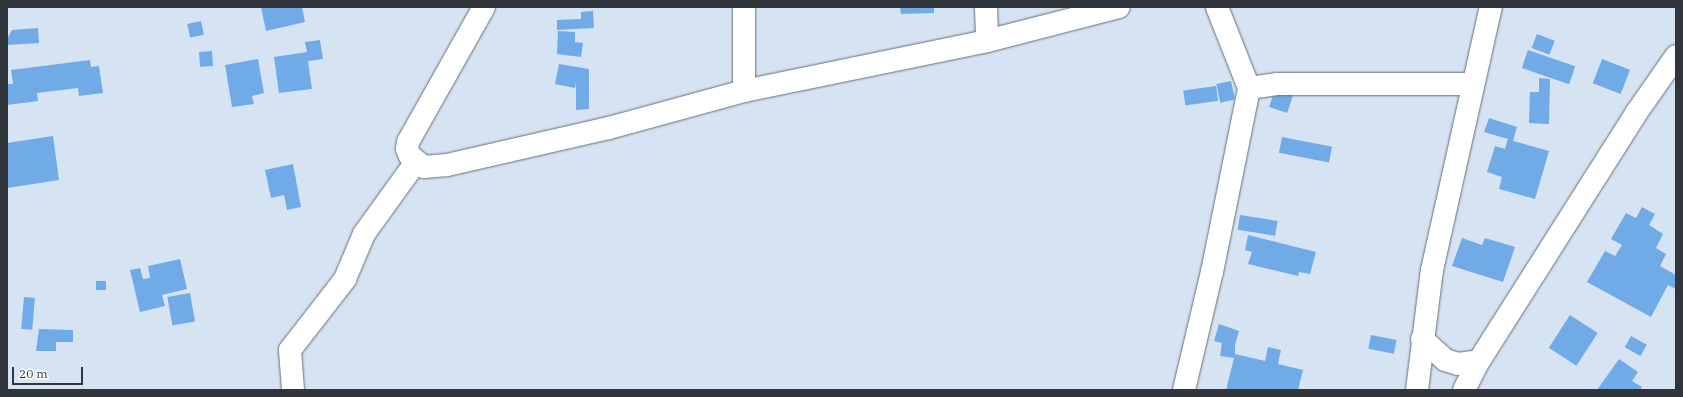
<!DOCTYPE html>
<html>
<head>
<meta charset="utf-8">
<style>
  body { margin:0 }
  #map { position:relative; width:1683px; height:397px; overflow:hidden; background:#d6e3f2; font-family:"IBM Plex Serif",serif }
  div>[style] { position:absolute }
  .building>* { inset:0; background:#70abe8; transform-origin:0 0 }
  .roads { filter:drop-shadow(0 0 1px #636f7b) drop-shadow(0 0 1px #636f7b) }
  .minor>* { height:22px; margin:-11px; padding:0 11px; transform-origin:11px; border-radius:11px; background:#fff }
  span { translate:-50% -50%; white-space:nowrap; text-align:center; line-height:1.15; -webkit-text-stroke:3px #fff; paint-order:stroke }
  .frame { position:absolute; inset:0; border:8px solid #31363c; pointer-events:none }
  .scale { position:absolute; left:12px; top:367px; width:71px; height:18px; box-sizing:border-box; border:2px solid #31363c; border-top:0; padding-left:5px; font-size:12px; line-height:14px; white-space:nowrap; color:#31363c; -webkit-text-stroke:3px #fff; paint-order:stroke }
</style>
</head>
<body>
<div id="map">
  <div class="building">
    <i style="clip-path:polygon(261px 7px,302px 7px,305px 22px,266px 31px)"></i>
    <i style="clip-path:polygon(900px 7px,934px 7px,934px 13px,901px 14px)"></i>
    <i style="clip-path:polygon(593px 11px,594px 28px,557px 30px,557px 20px,581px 19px,581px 12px)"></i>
    <i style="left:201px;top:21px;width:14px;height:14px;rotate:78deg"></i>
    <i style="clip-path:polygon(38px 28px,39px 43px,7px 45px,7px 39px,12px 30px)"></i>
    <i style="clip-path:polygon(558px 31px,575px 32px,575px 42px,583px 43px,581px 57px,557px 54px)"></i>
    <i style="left:1537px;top:34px;width:19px;height:15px;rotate:21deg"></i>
    <i style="clip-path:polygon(320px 40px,323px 59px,308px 61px,312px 89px,279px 93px,274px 57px,307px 52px,305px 42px)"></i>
    <i style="left:1528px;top:50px;width:50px;height:19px;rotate:19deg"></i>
    <i style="left:212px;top:51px;width:15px;height:13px;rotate:86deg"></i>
    <i style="clip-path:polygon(258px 59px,264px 93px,252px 96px,254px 104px,232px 107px,225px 65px)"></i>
    <i style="left:1602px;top:59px;width:30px;height:26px;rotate:21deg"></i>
    <i style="clip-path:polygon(90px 60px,91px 67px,99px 66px,103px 93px,79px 96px,78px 88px,37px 93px,38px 101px,7px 105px,7px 84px,13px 84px,11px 70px)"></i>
    <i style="clip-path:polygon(559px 64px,589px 69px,589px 109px,576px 110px,576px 82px,575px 88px,555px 84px)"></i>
    <i style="clip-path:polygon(1539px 78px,1550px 79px,1549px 124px,1529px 123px,1530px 92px,1539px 92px)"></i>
    <i style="left:1231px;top:81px;width:19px;height:15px;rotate:78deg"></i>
    <i style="left:1216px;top:86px;width:15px;height:33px;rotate:82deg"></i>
    <i style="left:1275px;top:89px;width:19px;height:19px;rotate:18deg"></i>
    <i style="clip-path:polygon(1489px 118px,1517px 127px,1513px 141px,1549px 151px,1535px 199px,1499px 189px,1502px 177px,1487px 172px,1495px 146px,1505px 149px,1508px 139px,1484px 132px)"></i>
    <i style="clip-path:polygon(53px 136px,59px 180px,7px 188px,7px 143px)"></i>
    <i style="left:1282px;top:137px;width:51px;height:16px;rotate:11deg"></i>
    <i style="clip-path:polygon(293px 164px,301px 207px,287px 210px,284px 195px,271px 198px,265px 170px)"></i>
    <i style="clip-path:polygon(1642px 207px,1655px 214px,1649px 225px,1663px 234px,1656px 248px,1666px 254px,1660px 266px,1676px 275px,1676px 289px,1668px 285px,1651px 317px,1587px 282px,1605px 251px,1615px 256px,1622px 245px,1611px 239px,1626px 213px,1636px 218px)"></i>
    <i style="left:1240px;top:215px;width:38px;height:15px;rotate:9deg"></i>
    <i style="clip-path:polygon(1248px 235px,1316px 252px,1310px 274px,1299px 272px,1298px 276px,1248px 264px,1252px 252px,1245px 250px)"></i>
    <i style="clip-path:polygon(1462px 238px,1482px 245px,1485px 238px,1515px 247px,1503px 282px,1452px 266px)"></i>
    <i style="clip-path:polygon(180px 259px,187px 289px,162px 295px,165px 306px,140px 312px,130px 270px,140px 268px,143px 279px,150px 278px,148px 266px)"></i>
    <i style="left:96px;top:281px;width:10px;height:9px"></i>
    <i style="left:190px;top:293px;width:29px;height:23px;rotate:80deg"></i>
    <i style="left:24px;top:297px;width:11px;height:32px;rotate:5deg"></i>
    <i style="left:1570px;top:315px;width:33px;height:39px;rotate:33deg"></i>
    <i style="clip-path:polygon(1219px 324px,1239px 331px,1235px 345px,1235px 354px,1265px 361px,1268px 347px,1281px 350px,1278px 364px,1303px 370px,1298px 390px,1226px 390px,1234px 358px,1220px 356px,1222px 343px,1214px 341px)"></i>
    <i style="clip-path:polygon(39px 329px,73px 330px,73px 342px,56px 342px,56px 351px,36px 351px)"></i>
    <i style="left:1371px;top:335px;width:26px;height:14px;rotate:11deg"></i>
    <i style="left:1631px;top:336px;width:18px;height:13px;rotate:29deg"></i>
    <i style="clip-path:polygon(1619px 359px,1638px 372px,1632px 381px,1642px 387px,1640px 390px,1597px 390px)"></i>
  </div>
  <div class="roads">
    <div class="minor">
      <i style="left:484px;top:7px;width:155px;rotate:119.4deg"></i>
      <i style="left:408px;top:142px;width:7px;rotate:98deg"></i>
      <i style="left:407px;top:149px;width:8px;rotate:67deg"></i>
      <i style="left:410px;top:156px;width:18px;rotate:38deg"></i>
      <i style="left:424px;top:167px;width:23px;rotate:-5deg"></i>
      <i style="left:447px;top:165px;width:166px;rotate:-12.9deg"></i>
      <i style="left:609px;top:128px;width:140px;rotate:-15.3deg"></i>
      <i style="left:744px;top:91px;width:248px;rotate:-11.6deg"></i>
      <i style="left:987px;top:41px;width:136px;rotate:-14.4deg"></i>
      <i style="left:744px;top:7px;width:84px;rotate:90deg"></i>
      <i style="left:986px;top:7px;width:34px;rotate:88deg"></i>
      <i style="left:1249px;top:88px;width:28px;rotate:-8deg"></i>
      <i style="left:1277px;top:84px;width:195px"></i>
      <i style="left:1422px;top:339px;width:31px;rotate:42deg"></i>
      <i style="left:1445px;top:360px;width:14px;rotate:17deg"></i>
      <i style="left:1458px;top:364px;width:21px;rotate:-8deg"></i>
      <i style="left:293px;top:390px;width:40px;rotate:-94.3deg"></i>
      <i style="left:290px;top:350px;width:90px;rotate:-52.2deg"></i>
      <i style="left:345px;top:279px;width:49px;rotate:-67.1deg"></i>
      <i style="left:364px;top:234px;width:89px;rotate:-54.2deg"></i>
      <i style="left:1184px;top:390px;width:121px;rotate:-76.7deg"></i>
      <i style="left:1212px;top:272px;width:188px;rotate:-78.6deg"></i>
      <i style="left:1249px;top:88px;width:87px;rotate:-111.6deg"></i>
      <i style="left:1417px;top:390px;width:121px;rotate:-82.9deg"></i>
      <i style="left:1432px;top:270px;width:270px;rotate:-77.4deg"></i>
      <i style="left:1464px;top:390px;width:33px;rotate:-63deg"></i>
      <i style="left:1479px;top:361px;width:295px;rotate:-57.6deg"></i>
      <i style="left:1637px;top:112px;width:68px;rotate:-55.1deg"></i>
    </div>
  </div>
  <div class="frame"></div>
  <div class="scale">20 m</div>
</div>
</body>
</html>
